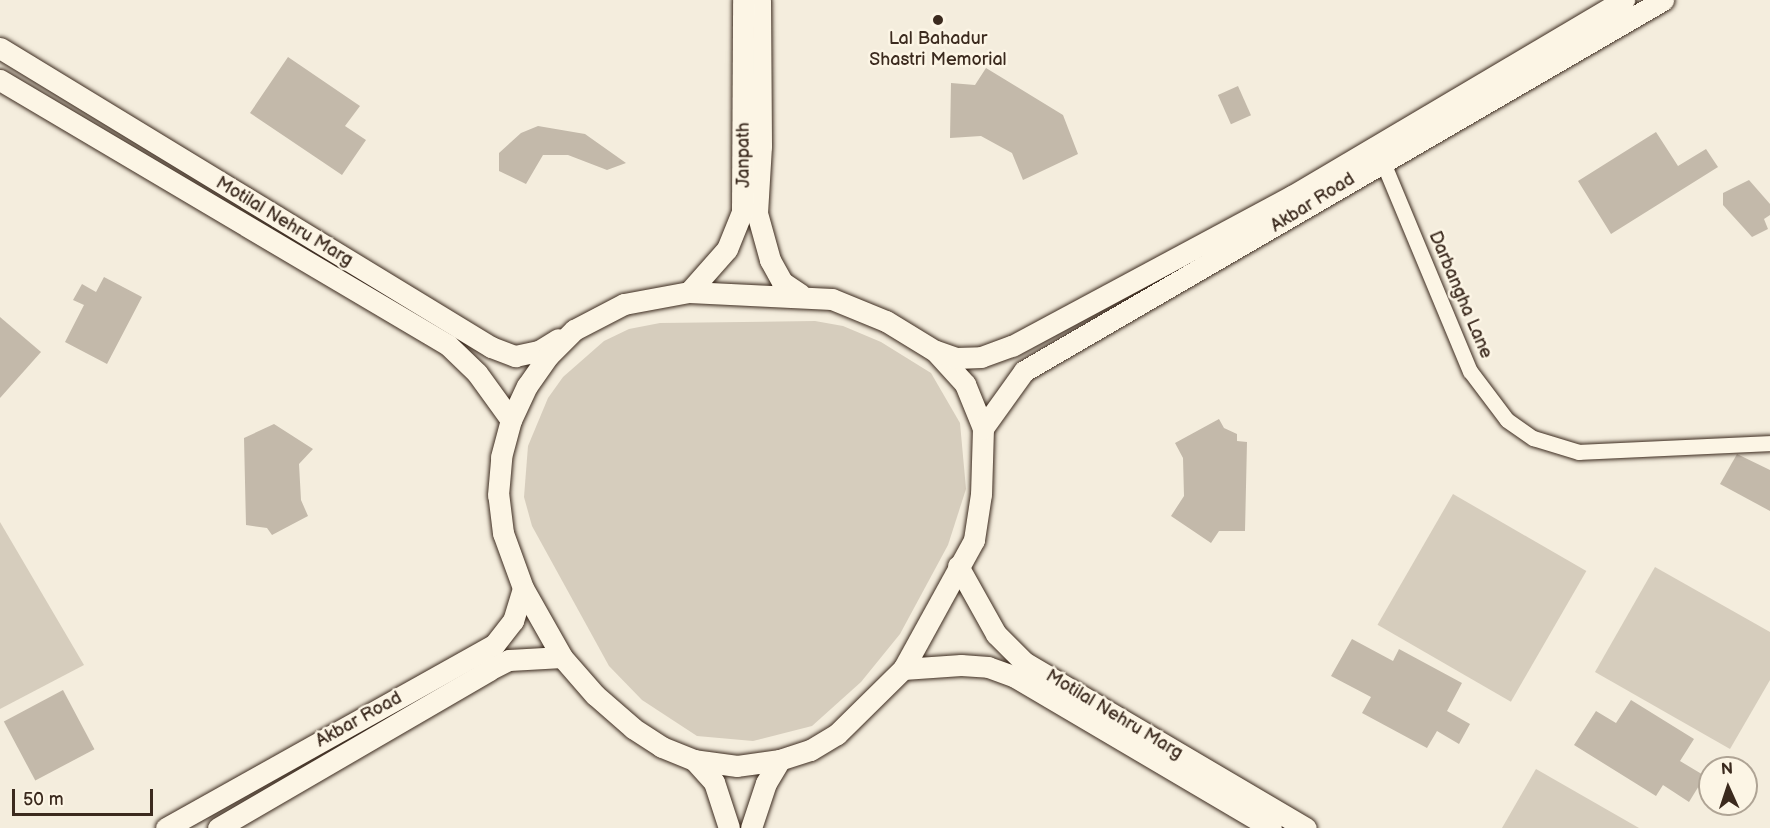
<!DOCTYPE html>
<html>
<head>
<meta charset="utf-8">
<style>
  body { margin:0 }
  #map { position:relative; width:1770px; height:828px; overflow:hidden; background:#f4eddd; font-family:"Balsamiq Sans",sans-serif }
  div>[style] { position:absolute }
  .green>* { inset:0; background:#d6cdbd; transform-origin:0 0 }
  .building>* { inset:0; background:#c3b9aa; transform-origin:0 0 }
  .roads { filter:drop-shadow(0 0 2px #3b2a1e) drop-shadow(0 0 2px #3b2a1e) }
  .street>* { height:15px; margin:-7.5px; padding:0 7.5px; transform-origin:7.5px; border-radius:7.5px; background:#fcf5e5 }
  .secondary>* { height:21px; margin:-10.5px; padding:0 10.5px; transform-origin:10.5px; border-radius:10.5px; background:#fcf5e5 }
  .dots>* { width:16px; height:16px; translate:-50% -50%; box-sizing:border-box; border:3px solid #fcf5e5; border-radius:50% }
  span { translate:-50% -50%; white-space:nowrap; text-align:center; line-height:1.15; -webkit-text-stroke:5px #fcf5e5; paint-order:stroke }
  .poi-label { font-size:18px; color:#3b2a1e }
  .street-label { font-size:18px; color:#3b2a1e }
  .north { position:absolute; left:1698px; top:756px; width:60px; height:60px; box-sizing:border-box; background:#fcf5e5; border:2px solid #afa495; border-radius:50%; rotate:357deg; font-size:16px; font-weight:700; line-height:24px; text-align:center; color:#3b2a1e }
  .north::after { content:''; display:block; margin:auto; width:21px; height:27px; background:#3b2a1e; clip-path:polygon(50% 0,100% 100%,50% 72%,0 100%) }
  .scale { position:absolute; left:12px; top:789px; width:141px; height:27px; box-sizing:border-box; border:3px solid #3b2a1e; border-top:0; padding-left:8px; font-size:18px; line-height:21px; white-space:nowrap; color:#3b2a1e; -webkit-text-stroke:4px #fcf5e5; paint-order:stroke }
</style>
</head>
<body>
<div id="map">
  <div class="green">
    <i style="clip-path:polygon(815px 321px,843px 326px,881px 342px,931px 373px,960px 423px,966px 489px,948px 545px,900px 634px,861px 682px,812px 726px,753px 741px,697px 736px,642px 700px,609px 666px,532px 526px,524px 497px,528px 446px,548px 398px,563px 377px,604px 341px,629px 329px,660px 323px)"></i>
    <i style="left:1453px;top:494px;width:154px;height:151px;rotate:30deg"></i>
    <i style="clip-path:polygon(0 522px,84px 665px,0 709px)"></i>
    <i style="clip-path:polygon(1655px 567px,1770px 632px,1770px 680px,1730px 749px,1595px 672px)"></i>
    <i style="clip-path:polygon(1536px 769px,1639px 828px,1502px 828px)"></i>
  </div>
  <div class="building">
    <i style="clip-path:polygon(288px 57px,360px 106px,345px 126px,366px 140px,342px 175px,250px 113px)"></i>
    <i style="clip-path:polygon(986px 68px,1063px 115px,1078px 154px,1023px 180px,1012px 153px,981px 136px,950px 138px,951px 83px,975px 85px)"></i>
    <i style="left:1238px;top:86px;width:32px;height:22px;rotate:66deg"></i>
    <i style="clip-path:polygon(538px 126px,585px 134px,626px 163px,607px 170px,568px 155px,543px 155px,526px 184px,499px 171px,499px 153px,521px 133px)"></i>
    <i style="clip-path:polygon(1656px 132px,1678px 166px,1706px 149px,1718px 167px,1611px 234px,1578px 181px)"></i>
    <i style="clip-path:polygon(1749px 180px,1770px 204px,1770px 215px,1764px 219px,1768px 229px,1752px 237px,1723px 205px,1723px 193px)"></i>
    <i style="clip-path:polygon(104px 277px,142px 297px,107px 364px,65px 342px,84px 305px,73px 300px,82px 284px,96px 292px)"></i>
    <i style="clip-path:polygon(0 317px,41px 352px,0 398px)"></i>
    <i style="clip-path:polygon(1219px 419px,1224px 428px,1237px 434px,1237px 441px,1247px 442px,1245px 531px,1219px 531px,1211px 543px,1171px 516px,1184px 496px,1183px 458px,1175px 443px)"></i>
    <i style="clip-path:polygon(274px 424px,313px 449px,299px 464px,301px 500px,308px 516px,272px 535px,267px 528px,246px 525px,244px 438px)"></i>
    <i style="clip-path:polygon(1737px 454px,1770px 470px,1770px 511px,1720px 484px)"></i>
    <i style="clip-path:polygon(1352px 639px,1393px 661px,1399px 649px,1462px 683px,1447px 711px,1470px 724px,1459px 744px,1437px 731px,1427px 748px,1362px 713px,1371px 697px,1331px 676px)"></i>
    <i style="left:63px;top:690px;width:67px;height:67px;rotate:62deg"></i>
    <i style="clip-path:polygon(1631px 700px,1694px 739px,1680px 761px,1705px 776px,1689px 802px,1663px 785px,1656px 796px,1574px 745px,1596px 711px,1616px 723px)"></i>
  </div>
  <div class="roads">
    <div class="street">
      <i style="left:1382px;top:160px;width:229px;rotate:67.4deg"></i>
      <i style="left:1470px;top:371px;width:61px;rotate:52.9deg"></i>
      <i style="left:1507px;top:420px;width:32px;rotate:35deg"></i>
      <i style="left:1533px;top:438px;width:48px;rotate:16.9deg"></i>
      <i style="left:1579px;top:452px;width:191px;rotate:-2.7deg"></i>
    </div>
    <div class="secondary">
      <i style="left:760px;top:0;width:146px;rotate:89.6deg"></i>
      <i style="left:761px;top:146px;width:67px;rotate:93.4deg"></i>
      <i style="left:757px;top:213px;width:49px;rotate:74.5deg"></i>
      <i style="left:770px;top:260px;width:25px;rotate:61deg"></i>
      <i style="left:782px;top:282px;width:22px;rotate:34deg"></i>
      <i style="left:0;top:48px;width:575px;rotate:31.34deg"></i>
      <i style="left:491px;top:347px;width:26px;rotate:21deg"></i>
      <i style="left:515px;top:356px;width:25px;rotate:-12deg"></i>
      <i style="left:539px;top:351px;width:22px;rotate:-32deg"></i>
      <i style="left:0;top:80px;width:521px;rotate:30.61deg"></i>
      <i style="left:448px;top:345px;width:40px;rotate:44deg"></i>
      <i style="left:477px;top:373px;width:58px;rotate:54.1deg"></i>
      <i style="left:689px;top:292px;width:143px;rotate:2.8deg"></i>
      <i style="left:832px;top:299px;width:58px;rotate:22.2deg"></i>
      <i style="left:886px;top:321px;width:57px;rotate:31.5deg"></i>
      <i style="left:935px;top:351px;width:45px;rotate:47.7deg"></i>
      <i style="left:965px;top:384px;width:48px;rotate:67.8deg"></i>
      <i style="left:983px;top:428px;width:66px;rotate:91.7deg"></i>
      <i style="left:981px;top:494px;width:47px;rotate:98.7deg"></i>
      <i style="left:974px;top:540px;width:147px;rotate:118.8deg"></i>
      <i style="left:903px;top:669px;width:93px;rotate:135.4deg"></i>
      <i style="left:837px;top:734px;width:31px;rotate:149deg"></i>
      <i style="left:810px;top:750px;width:32px;rotate:162deg"></i>
      <i style="left:780px;top:760px;width:43px;rotate:172.1deg"></i>
      <i style="left:737px;top:766px;width:43px;rotate:-172.1deg"></i>
      <i style="left:694px;top:760px;width:35px;rotate:-158deg"></i>
      <i style="left:662px;top:747px;width:35px;rotate:-147deg"></i>
      <i style="left:633px;top:728px;width:50px;rotate:-139deg"></i>
      <i style="left:595px;top:695px;width:50px;rotate:-131deg"></i>
      <i style="left:562px;top:657px;width:79px;rotate:-119.5deg"></i>
      <i style="left:523px;top:588px;width:59px;rotate:-110deg"></i>
      <i style="left:503px;top:533px;width:38px;rotate:-97deg"></i>
      <i style="left:498px;top:495px;width:38px;rotate:-85deg"></i>
      <i style="left:501px;top:457px;width:38px;rotate:-75deg"></i>
      <i style="left:511px;top:420px;width:38px;rotate:-65deg"></i>
      <i style="left:527px;top:386px;width:37px;rotate:-55deg"></i>
      <i style="left:548px;top:356px;width:37px;rotate:-45deg"></i>
      <i style="left:574px;top:330px;width:56px;rotate:-27.5deg"></i>
      <i style="left:624px;top:304px;width:66px;rotate:-10.5deg"></i>
      <i style="left:689px;top:292px;width:57px;rotate:-48.5deg"></i>
      <i style="left:727px;top:249px;width:40px;rotate:-68deg"></i>
      <i style="left:742px;top:212px;width:212px;rotate:-89.7deg"></i>
      <i style="left:936px;top:351px;width:21px;rotate:19deg"></i>
      <i style="left:956px;top:358px;width:25px;rotate:-2deg"></i>
      <i style="left:981px;top:357px;width:33px;rotate:-20deg"></i>
      <i style="left:1012px;top:346px;width:318px;rotate:-28.2deg"></i>
      <i style="left:1292px;top:196px;width:386px;rotate:-30.6deg"></i>
      <i style="left:983px;top:428px;width:70px;rotate:-54.3deg"></i>
      <i style="left:1024px;top:371px;width:739px;rotate:-30.14deg"></i>
      <i style="left:958px;top:566px;width:78px;rotate:60.8deg"></i>
      <i style="left:996px;top:634px;width:40px;rotate:45deg"></i>
      <i style="left:1024px;top:662px;width:327px;rotate:30.5deg"></i>
      <i style="left:903px;top:669px;width:58px;rotate:-3.9deg"></i>
      <i style="left:961px;top:665px;width:27px;rotate:4deg"></i>
      <i style="left:988px;top:667px;width:29px;rotate:20deg"></i>
      <i style="left:1015px;top:677px;width:297px;rotate:30.5deg"></i>
      <i style="left:694px;top:760px;width:30px;rotate:48deg"></i>
      <i style="left:714px;top:782px;width:48px;rotate:71.9deg"></i>
      <i style="left:166px;top:828px;width:376px;rotate:-29.2deg"></i>
      <i style="left:494px;top:645px;width:31px;rotate:-52deg"></i>
      <i style="left:513px;top:621px;width:34px;rotate:-73deg"></i>
      <i style="left:218px;top:828px;width:314px;rotate:-30.2deg"></i>
      <i style="left:489px;top:670px;width:22px;rotate:-27deg"></i>
      <i style="left:509px;top:660px;width:53px;rotate:-3.2deg"></i>
      <i style="left:751px;top:828px;width:47px;rotate:-71.6deg"></i>
      <i style="left:766px;top:783px;width:27px;rotate:-59deg"></i>
    </div>
  </div>
  <div class="dots">
    <i style="left:938px;top:20px;background:#3b2a1e"></i>
  </div>
  <div class="poi-label">
    <span style="left:938px;top:50px">Lal Bahadur<br>Shastri Memorial</span>
  </div>
  <div class="street-label">
    <span style="left:744px;top:155px;rotate:-90deg">Janpath</span>
    <span style="left:1313px;top:203px;rotate:-32deg">Akbar Road</span>
    <span style="left:284px;top:222px;rotate:31deg">Motilal Nehru Marg</span>
    <span style="left:1460px;top:295px;rotate:67deg">Darbangha Lane</span>
    <span style="left:1114px;top:715px;rotate:31deg">Motilal Nehru Marg</span>
    <span style="left:359px;top:720px;rotate:-29deg">Akbar Road</span>
  </div>
  <div class="north">N</div>
  <div class="scale">50 m</div>
</div>
</body>
</html>
